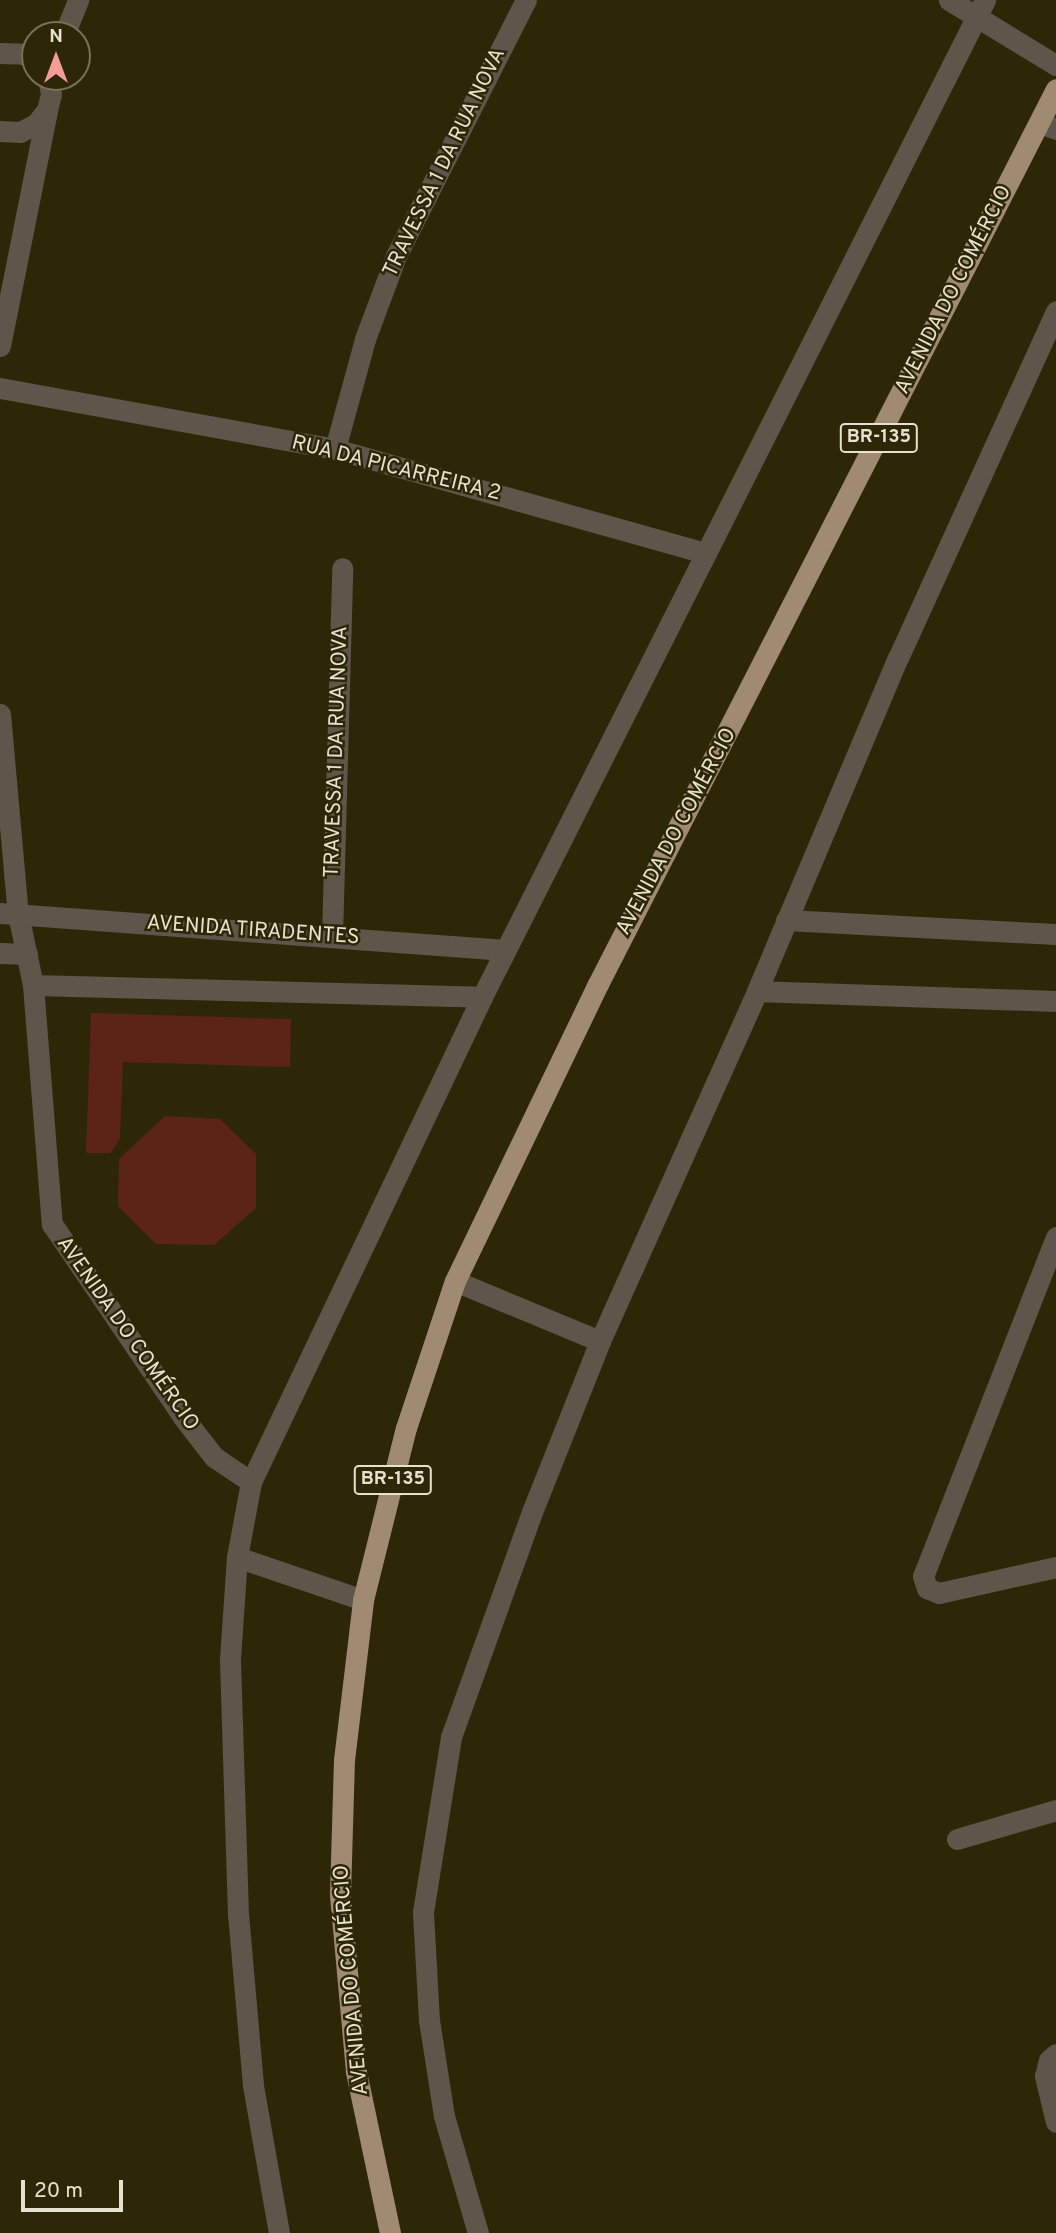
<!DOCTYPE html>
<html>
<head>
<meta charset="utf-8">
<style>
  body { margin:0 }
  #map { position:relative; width:1056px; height:2233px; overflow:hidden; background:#2e2707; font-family:Overpass,sans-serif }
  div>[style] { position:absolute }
  .building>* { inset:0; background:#5c2317 }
  .minor>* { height:21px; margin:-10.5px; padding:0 10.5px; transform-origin:10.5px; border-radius:10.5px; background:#5f554a }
  .trunk>* { height:21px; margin:-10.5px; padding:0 10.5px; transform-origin:10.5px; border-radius:10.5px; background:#a08a71 }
  span { translate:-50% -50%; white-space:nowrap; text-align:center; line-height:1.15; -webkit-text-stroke:5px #2e2707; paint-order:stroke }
  .shield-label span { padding:2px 5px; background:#2e2707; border:2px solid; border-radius:5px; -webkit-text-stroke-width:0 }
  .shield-label { font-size:19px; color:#e6e2d0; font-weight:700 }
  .street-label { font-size:21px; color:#e6e2d0 }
  .north { position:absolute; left:21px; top:21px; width:70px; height:70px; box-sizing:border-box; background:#2e2707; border:2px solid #787257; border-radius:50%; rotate:0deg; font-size:19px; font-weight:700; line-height:28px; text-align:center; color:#e6e2d0 }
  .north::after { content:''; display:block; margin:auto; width:24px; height:32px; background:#f59c96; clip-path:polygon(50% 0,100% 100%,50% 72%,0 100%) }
  .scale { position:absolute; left:21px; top:2180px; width:102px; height:32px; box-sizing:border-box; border:4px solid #e6e2d0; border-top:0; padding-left:9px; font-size:21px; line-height:24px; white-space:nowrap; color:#e6e2d0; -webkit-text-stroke:5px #2e2707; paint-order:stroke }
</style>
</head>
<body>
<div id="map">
  <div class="building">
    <i style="clip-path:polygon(91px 1013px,291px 1019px,290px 1067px,123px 1062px,120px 1138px,111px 1153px,86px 1153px)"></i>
    <i style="clip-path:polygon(165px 1116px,220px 1119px,256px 1154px,256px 1208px,214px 1245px,156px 1244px,118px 1206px,119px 1159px)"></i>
  </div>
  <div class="minor">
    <i style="left:949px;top:0;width:125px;rotate:31.3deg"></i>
    <i style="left:64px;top:35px;width:38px;rotate:-68deg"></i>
    <i style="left:0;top:53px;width:24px;rotate:2deg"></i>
    <i style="left:24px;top:54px;width:13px;rotate:32deg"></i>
    <i style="left:1039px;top:123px;width:18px;rotate:19deg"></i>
    <i style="left:0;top:131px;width:20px;rotate:3deg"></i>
    <i style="left:20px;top:132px;width:18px;rotate:-27deg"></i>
    <i style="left:36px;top:124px;width:18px;rotate:-52deg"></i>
    <i style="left:47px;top:110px;width:16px;rotate:-76deg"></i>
    <i style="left:51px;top:94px;width:17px;rotate:-100deg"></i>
    <i style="left:0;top:346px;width:241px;rotate:-78.7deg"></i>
    <i style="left:0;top:388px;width:341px;rotate:10.3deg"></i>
    <i style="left:335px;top:449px;width:384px;rotate:15.7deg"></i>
    <i style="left:335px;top:449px;width:114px;rotate:-74.7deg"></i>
    <i style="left:365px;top:339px;width:89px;rotate:-69.5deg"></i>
    <i style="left:396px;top:256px;width:287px;rotate:-63.1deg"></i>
    <i style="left:0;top:714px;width:201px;rotate:84.9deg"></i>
    <i style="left:18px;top:914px;width:73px;rotate:78.1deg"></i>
    <i style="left:33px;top:985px;width:240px;rotate:85.5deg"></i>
    <i style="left:52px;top:1224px;width:233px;rotate:55.8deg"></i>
    <i style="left:183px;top:1417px;width:51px;rotate:52.2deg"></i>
    <i style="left:214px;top:1457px;width:45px;rotate:34deg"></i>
    <i style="left:0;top:913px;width:507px;rotate:4.18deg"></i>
    <i style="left:786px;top:920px;width:270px;rotate:3deg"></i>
    <i style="left:332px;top:937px;width:369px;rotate:-88.4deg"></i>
    <i style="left:0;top:953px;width:27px;rotate:2deg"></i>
    <i style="left:33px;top:985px;width:449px;rotate:1.5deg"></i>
    <i style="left:757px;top:991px;width:299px;rotate:1.9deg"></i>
    <i style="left:1056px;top:1237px;width:364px;rotate:111.4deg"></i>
    <i style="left:923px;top:1576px;width:13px;rotate:72deg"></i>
    <i style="left:927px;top:1588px;width:13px;rotate:23deg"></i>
    <i style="left:939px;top:1593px;width:120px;rotate:-12.5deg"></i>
    <i style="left:455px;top:1281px;width:157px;rotate:22.5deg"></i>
    <i style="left:237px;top:1557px;width:133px;rotate:18.8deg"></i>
    <i style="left:957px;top:1839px;width:103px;rotate:-16.3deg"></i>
    <i style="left:1056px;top:2054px;width:9px;rotate:139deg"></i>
    <i style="left:1049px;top:2060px;width:16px;rotate:104deg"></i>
    <i style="left:1045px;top:2076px;width:47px;rotate:76.6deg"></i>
    <i style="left:279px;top:2233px;width:150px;rotate:-100deg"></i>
    <i style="left:253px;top:2085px;width:171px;rotate:-95deg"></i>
    <i style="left:238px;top:1915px;width:256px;rotate:-91.8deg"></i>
    <i style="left:230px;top:1659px;width:102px;rotate:-86.1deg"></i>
    <i style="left:237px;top:1557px;width:76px;rotate:-79.4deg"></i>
    <i style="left:251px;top:1482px;width:537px;rotate:-64.53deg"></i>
    <i style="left:482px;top:997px;width:1117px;rotate:-63.23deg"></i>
    <i style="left:478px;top:2233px;width:122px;rotate:-106.2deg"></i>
    <i style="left:444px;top:2116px;width:97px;rotate:-98.9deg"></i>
    <i style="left:429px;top:2020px;width:108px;rotate:-93.2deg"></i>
    <i style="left:423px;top:1912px;width:177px;rotate:-80.9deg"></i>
    <i style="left:451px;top:1737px;width:239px;rotate:-70.2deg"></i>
    <i style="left:532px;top:1512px;width:184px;rotate:-68.3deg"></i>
    <i style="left:600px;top:1341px;width:384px;rotate:-65.8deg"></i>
    <i style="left:757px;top:991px;width:362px;rotate:-67.1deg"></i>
    <i style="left:898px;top:658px;width:381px;rotate:-65.5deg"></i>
  </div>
  <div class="trunk">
    <i style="left:390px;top:2233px;width:166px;rotate:-101.9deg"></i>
    <i style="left:356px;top:2071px;width:178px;rotate:-95.2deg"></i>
    <i style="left:340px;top:1894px;width:134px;rotate:-88.3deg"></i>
    <i style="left:344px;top:1760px;width:161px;rotate:-83.2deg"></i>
    <i style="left:363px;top:1600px;width:177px;rotate:-76deg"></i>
    <i style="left:406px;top:1428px;width:155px;rotate:-71.6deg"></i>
    <i style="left:455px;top:1281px;width:330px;rotate:-64.3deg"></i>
    <i style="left:598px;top:984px;width:1005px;rotate:-62.9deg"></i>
  </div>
  <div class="shield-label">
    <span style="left:879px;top:438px">BR-135</span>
    <span style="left:393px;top:1480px">BR-135</span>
  </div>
  <div class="street-label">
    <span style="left:445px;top:163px;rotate:-64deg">TRAVESSA 1 DA RUA NOVA</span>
    <span style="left:954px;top:290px;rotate:-63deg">AVENIDA DO COMÉRCIO</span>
    <span style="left:396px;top:469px;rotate:14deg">RUA DA PICARREIRA 2</span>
    <span style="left:337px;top:752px;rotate:-88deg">TRAVESSA 1 DA RUA NOVA</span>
    <span style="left:677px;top:832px;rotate:-62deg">AVENIDA DO COMÉRCIO</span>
    <span style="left:253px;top:931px;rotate:4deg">AVENIDA TIRADENTES</span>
    <span style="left:127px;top:1334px;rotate:55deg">AVENIDA DO COMÉRCIO</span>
    <span style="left:352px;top:1980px;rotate:-95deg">AVENIDA DO COMÉRCIO</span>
  </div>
  <div class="north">N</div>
  <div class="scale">20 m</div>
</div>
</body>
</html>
